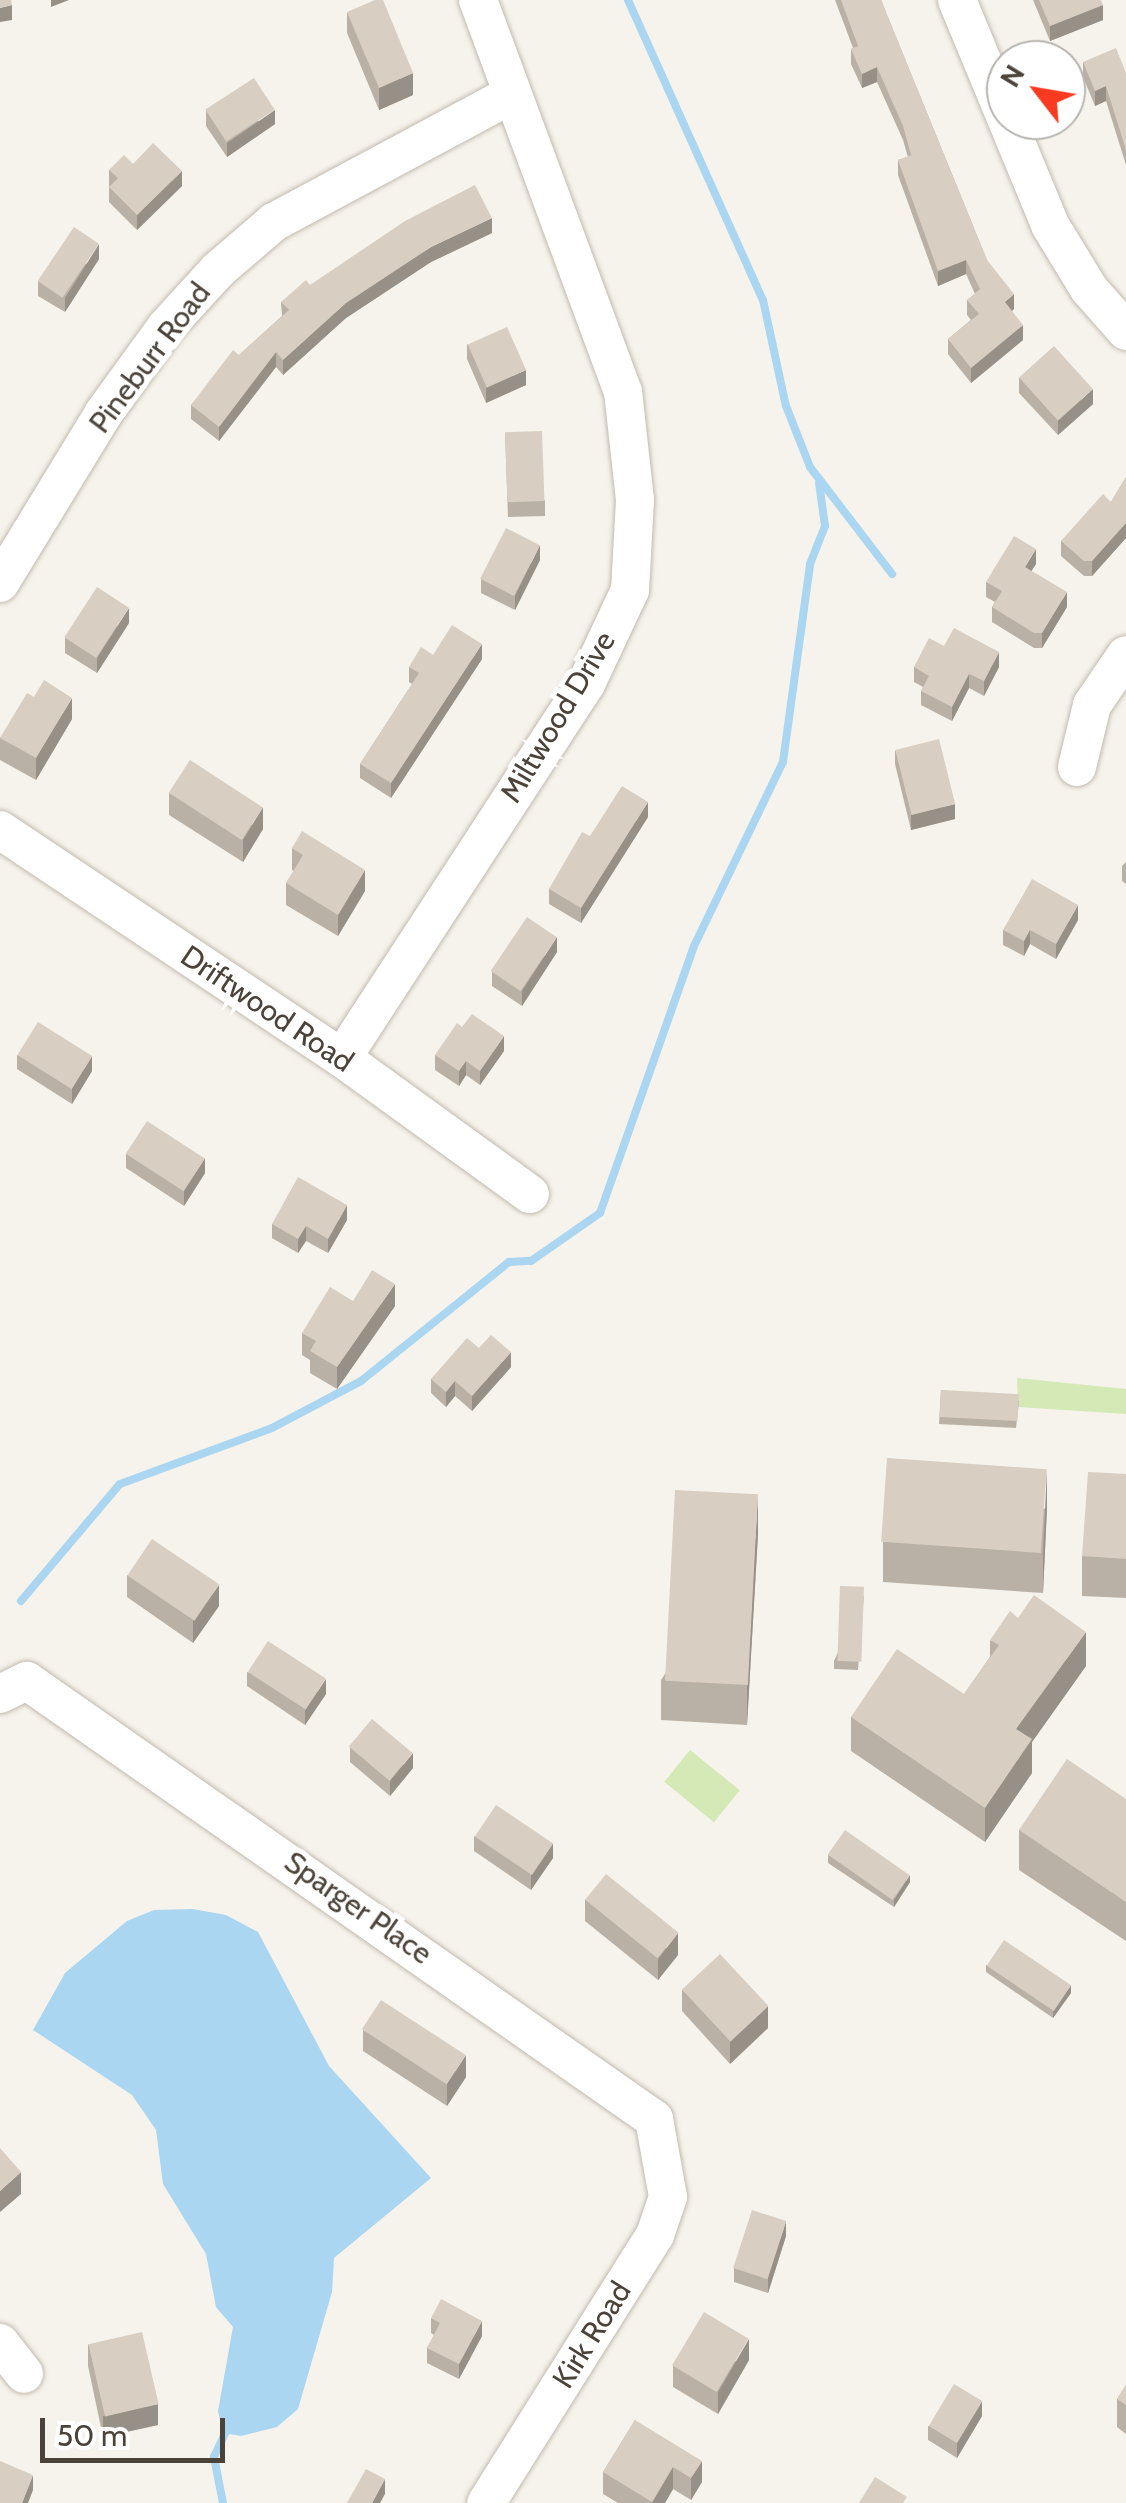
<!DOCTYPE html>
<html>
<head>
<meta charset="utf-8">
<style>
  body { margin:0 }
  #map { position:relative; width:1126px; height:2503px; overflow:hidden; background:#f6f3ec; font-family:Cabin,sans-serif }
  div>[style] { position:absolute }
  .green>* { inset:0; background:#d4e9b6; transform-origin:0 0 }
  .water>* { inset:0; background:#aad6f1 }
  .stream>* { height:8px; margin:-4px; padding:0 4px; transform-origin:4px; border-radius:4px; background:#aad6f1 }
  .roads { filter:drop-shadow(0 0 2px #c2baae) drop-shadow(0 0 2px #c2baae) }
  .minor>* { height:38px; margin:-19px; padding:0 19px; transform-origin:19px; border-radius:19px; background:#fff }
  .wall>* { inset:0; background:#bab1a6 }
  .shaded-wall>* { inset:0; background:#979087 }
  .building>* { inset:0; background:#d8cec1; transform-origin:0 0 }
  span { translate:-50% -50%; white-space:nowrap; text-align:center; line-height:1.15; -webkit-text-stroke:10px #fff; paint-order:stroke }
  .street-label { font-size:30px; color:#4b4339 }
  .north { position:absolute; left:986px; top:40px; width:100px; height:100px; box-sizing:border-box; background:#fff; border:2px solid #b7b4b0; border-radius:50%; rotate:301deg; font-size:28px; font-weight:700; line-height:40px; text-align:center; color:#4b4339 }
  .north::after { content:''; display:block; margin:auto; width:35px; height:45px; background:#f93a20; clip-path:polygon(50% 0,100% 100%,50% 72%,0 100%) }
  .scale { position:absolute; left:40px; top:2418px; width:185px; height:45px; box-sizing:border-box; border:5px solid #4b4339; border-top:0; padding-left:12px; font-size:30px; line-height:35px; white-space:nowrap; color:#4b4339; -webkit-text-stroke:8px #fff; paint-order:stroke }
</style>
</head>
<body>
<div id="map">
  <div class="green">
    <i style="clip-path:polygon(1017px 1378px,1126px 1389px,1126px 1414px,1018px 1407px)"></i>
    <i style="left:690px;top:1750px;width:64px;height:41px;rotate:39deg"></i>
  </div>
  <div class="water">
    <i style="clip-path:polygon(193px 1909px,226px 1915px,258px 1932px,329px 2066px,431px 2178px,334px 2258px,332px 2292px,298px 2409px,277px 2427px,241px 2436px,223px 2433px,218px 2411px,233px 2327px,216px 2307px,206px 2254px,163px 2184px,156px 2130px,132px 2095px,33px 2030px,65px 1973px,127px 1921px,154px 1910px)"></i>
  </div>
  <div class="stream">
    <i style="left:628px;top:0;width:329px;rotate:65.8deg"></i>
    <i style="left:763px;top:300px;width:108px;rotate:77.8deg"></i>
    <i style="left:786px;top:406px;width:66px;rotate:68.5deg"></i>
    <i style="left:810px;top:467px;width:135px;rotate:52.5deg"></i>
    <i style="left:21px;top:1601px;width:153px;rotate:-49.8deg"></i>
    <i style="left:120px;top:1484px;width:162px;rotate:-20.2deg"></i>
    <i style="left:272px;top:1428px;width:101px;rotate:-27.8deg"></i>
    <i style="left:361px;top:1381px;width:190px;rotate:-38.8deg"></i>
    <i style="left:509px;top:1262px;width:22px;rotate:-3deg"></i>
    <i style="left:531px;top:1261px;width:84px;rotate:-34.8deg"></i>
    <i style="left:600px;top:1213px;width:283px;rotate:-70.6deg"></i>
    <i style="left:694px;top:946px;width:204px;rotate:-64.2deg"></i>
    <i style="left:783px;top:762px;width:200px;rotate:-82.2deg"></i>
    <i style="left:810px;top:564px;width:41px;rotate:-68.5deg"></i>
    <i style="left:825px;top:526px;width:43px;rotate:-97.9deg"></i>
    <i style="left:223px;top:2503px;width:47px;rotate:-101.1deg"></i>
    <i style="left:214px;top:2457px;width:33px;rotate:-65deg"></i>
  </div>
  <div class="roads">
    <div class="minor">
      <i style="left:957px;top:0;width:243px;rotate:67.5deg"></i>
      <i style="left:1050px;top:225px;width:75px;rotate:58.6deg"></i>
      <i style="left:1089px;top:289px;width:56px;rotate:48.6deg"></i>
      <i style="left:0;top:583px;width:198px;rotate:-58.6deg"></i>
      <i style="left:103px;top:414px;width:107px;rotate:-54.1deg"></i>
      <i style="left:166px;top:327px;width:77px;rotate:-47.6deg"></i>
      <i style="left:218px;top:270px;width:74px;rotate:-40.6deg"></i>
      <i style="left:274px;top:222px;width:267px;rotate:-28.2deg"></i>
      <i style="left:1077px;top:767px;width:64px;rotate:-76.4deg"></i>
      <i style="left:1092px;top:705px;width:60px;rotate:-55.8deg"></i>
      <i style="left:0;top:830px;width:411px;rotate:33.7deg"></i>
      <i style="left:342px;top:1058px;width:232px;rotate:35.9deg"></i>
      <i style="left:342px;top:1058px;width:447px;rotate:-56.9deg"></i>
      <i style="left:586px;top:684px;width:104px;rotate:-64.9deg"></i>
      <i style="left:630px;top:590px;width:90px;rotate:-86.8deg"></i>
      <i style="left:635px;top:500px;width:109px;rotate:-96.3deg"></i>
      <i style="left:623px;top:392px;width:418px;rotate:-110.3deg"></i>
      <i style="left:0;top:1694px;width:30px;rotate:-26deg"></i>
      <i style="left:27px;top:1681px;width:765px;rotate:34.94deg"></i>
      <i style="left:654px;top:2119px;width:79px;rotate:79.8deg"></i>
      <i style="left:668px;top:2197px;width:40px;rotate:108.9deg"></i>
      <i style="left:655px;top:2235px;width:317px;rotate:122.2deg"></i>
      <i style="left:0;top:2343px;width:39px;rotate:52deg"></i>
    </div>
  </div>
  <div class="wall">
    <i style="clip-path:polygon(835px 0,881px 0,987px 260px,1014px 309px,1012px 311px,1023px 340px,971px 383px,948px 354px,948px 339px,971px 320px,967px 315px,967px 300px,975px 294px,966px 274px,938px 286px,898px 175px,898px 160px,908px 157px,903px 140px,877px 82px,862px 88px,851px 64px,851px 49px,853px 48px)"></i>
    <i style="clip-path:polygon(1033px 0,1101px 0,1103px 20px,1050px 41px)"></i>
    <i style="clip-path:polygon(347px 12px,413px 95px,379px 110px,347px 33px)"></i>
    <i style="clip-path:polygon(1083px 62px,1126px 73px,1126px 165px,1106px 101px,1095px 106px,1083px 77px)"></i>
    <i style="clip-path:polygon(206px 111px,275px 124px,227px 157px,206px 126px)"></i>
    <i style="clip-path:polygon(133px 164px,182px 186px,137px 230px,109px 202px,109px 170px)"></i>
    <i style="clip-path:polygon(492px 233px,431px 262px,346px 318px,283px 375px,276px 367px,219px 441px,191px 419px,191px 405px,239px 355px,282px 316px,281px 302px,310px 285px)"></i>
    <i style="clip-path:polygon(99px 259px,65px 312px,38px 296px,38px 281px)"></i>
    <i style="clip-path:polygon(467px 344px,526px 385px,486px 403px,467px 359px)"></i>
    <i style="clip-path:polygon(1019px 378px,1093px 404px,1058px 435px,1019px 393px)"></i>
    <i style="clip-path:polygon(505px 432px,545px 501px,545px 516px,508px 517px)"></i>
    <i style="clip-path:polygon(1126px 477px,1126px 538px,1092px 576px,1084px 576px,1061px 556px,1061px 541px,1111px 502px)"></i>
    <i style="clip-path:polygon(540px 560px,515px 610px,481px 593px,481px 579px)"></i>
    <i style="clip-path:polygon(1036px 564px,1031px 571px,1067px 607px,1042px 648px,1034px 648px,992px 622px,992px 607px,995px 602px,986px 597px,986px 582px)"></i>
    <i style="clip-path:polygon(129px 623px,97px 673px,65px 653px,65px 638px)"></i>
    <i style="clip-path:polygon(944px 646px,999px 667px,984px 696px,969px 688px,952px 721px,921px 705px,921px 691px,923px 687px,914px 682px,914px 667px)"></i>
    <i style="clip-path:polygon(433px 655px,482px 659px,391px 798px,360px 778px,360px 764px,412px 684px,409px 682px,409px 667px)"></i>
    <i style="clip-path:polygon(34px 697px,72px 719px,36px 780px,0 760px,0 738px)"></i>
    <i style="clip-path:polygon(895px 750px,955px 819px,911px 830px,895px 764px)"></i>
    <i style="clip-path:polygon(169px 793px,263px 829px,243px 862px,169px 815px)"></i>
    <i style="clip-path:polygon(648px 817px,581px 923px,549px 904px,549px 889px,590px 836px)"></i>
    <i style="clip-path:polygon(292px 848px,365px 891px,338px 936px,286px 905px,286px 883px,294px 871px,292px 870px)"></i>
    <i style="clip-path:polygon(1126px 862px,1126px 884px,1122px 881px,1122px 866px)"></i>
    <i style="clip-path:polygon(1078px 920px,1056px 959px,1030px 944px,1024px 956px,1003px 945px,1003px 930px)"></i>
    <i style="clip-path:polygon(557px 952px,522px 1006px,492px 986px,492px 972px)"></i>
    <i style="clip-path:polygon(504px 1051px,480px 1085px,466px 1075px,459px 1086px,435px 1070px,435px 1055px)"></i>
    <i style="clip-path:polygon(17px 1055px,92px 1071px,72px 1104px,17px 1069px)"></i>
    <i style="clip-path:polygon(126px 1154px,205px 1173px,184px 1206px,126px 1168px)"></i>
    <i style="clip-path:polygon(347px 1220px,328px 1253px,306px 1241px,298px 1253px,272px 1238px,272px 1224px)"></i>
    <i style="clip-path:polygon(353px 1301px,395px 1306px,337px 1389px,310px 1373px,310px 1360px,302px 1355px,302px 1333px)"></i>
    <i style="clip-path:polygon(479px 1348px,511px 1367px,472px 1411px,455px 1396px,446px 1407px,431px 1393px,431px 1379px)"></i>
    <i style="clip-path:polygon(941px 1390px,1019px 1401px,1016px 1428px,939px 1424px)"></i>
    <i style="clip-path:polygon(1126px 1474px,1126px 1598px,1082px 1596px,1082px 1556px)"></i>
    <i style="clip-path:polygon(1047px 1508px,1043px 1593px,883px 1582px,883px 1542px)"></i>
    <i style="clip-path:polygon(758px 1534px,747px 1725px,661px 1720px,661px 1680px)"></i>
    <i style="clip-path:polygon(127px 1575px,219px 1606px,193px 1643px,127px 1597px)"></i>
    <i style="clip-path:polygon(864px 1595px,858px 1670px,834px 1669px,834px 1661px)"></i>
    <i style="clip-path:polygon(990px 1640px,1086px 1666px,1032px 1742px,1032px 1773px,985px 1842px,851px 1751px,851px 1717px,964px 1694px,990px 1657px)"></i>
    <i style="clip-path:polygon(247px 1672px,326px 1694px,305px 1725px,247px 1686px)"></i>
    <i style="clip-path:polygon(350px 1747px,413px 1768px,390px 1796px,350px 1762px)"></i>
    <i style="clip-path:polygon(1126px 1799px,1126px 1941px,1019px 1870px,1019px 1830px)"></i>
    <i style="clip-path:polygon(474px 1836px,553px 1858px,531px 1890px,474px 1851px)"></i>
    <i style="clip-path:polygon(828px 1855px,910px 1882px,894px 1907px,828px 1863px)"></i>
    <i style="clip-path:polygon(585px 1899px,678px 1955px,658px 1980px,585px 1921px)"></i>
    <i style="clip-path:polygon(986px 1965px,1071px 1993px,1053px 2018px,986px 1972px)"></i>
    <i style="clip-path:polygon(682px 1990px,768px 2028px,730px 2064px,682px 2011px)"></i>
    <i style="clip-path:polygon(363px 2030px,466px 2077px,447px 2106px,363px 2051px)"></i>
    <i style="clip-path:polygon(786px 2236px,768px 2293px,734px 2282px,734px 2268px)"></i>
    <i style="clip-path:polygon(431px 2318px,482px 2336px,459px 2379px,427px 2363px,427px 2348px,434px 2335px,431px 2333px)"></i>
    <i style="clip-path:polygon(88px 2344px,158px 2425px,103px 2437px,88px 2366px)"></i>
    <i style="clip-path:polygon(749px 2360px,718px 2414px,673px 2387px,673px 2366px)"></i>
    <i style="clip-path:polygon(1126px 2385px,1126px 2434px,1117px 2427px,1117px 2399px)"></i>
    <i style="clip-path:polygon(982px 2416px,957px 2458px,928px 2440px,928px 2426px)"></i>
    <i style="clip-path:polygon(635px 2420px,702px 2482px,691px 2500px,673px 2489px,665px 2503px,618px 2503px,603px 2494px,603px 2472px)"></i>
  </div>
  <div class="shaded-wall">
    <i style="clip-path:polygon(51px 0,69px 0,51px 7px)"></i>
    <i style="clip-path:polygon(12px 5px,12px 20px,0 22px,0 8px)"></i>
    <i style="clip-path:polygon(1103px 5px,1103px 20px,1050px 41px,1050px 26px)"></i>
    <i style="clip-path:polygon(877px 67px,877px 82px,862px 88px,862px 74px)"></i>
    <i style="clip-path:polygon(413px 73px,413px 95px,379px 110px,379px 88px)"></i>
    <i style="clip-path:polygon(1106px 86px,1106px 101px,1095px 106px,1095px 91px)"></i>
    <i style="clip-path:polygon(275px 110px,275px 124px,227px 157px,227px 143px)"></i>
    <i style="clip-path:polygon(182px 171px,182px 186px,137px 230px,137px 215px)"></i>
    <i style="clip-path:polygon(492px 218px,492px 233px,431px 262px,346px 318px,283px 375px,283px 360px,346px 303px,431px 247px)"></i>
    <i style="clip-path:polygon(99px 244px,99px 259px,65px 312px,65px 298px)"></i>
    <i style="clip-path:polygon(966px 260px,966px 274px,938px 286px,938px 271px)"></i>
    <i style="clip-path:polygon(1014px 294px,1014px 309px,1005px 317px,1005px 302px)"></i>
    <i style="clip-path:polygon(1023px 325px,1023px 340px,971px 383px,971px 368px)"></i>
    <i style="clip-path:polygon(276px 352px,276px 367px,219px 441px,219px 427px)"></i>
    <i style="clip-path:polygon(526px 370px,526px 385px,486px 403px,486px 388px)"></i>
    <i style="clip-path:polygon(1093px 389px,1093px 404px,1058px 435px,1058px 421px)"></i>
    <i style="clip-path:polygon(1126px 523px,1126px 538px,1092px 576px,1092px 561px)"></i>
    <i style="clip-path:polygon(540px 545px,540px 560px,515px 610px,515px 596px)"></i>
    <i style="clip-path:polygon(1036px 549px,1036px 564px,1025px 581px,1025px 567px)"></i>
    <i style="clip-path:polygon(1067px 592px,1067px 607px,1042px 648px,1042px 633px)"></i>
    <i style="clip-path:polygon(129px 608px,129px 623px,97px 673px,97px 658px)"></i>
    <i style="clip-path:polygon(482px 644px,482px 659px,391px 798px,391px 783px)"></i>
    <i style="clip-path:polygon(999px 652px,999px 667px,984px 696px,984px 681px)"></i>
    <i style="clip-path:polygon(969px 674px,969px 688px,952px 721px,952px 707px)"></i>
    <i style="clip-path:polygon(72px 698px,72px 719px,36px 780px,36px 758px)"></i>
    <i style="clip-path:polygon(648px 802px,648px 817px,581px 923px,581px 908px)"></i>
    <i style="clip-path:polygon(955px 804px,955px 819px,911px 830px,911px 815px)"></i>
    <i style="clip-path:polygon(263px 807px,263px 829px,243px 862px,243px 840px)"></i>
    <i style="clip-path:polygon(365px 870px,365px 891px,338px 936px,338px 915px)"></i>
    <i style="clip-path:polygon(1078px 905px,1078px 920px,1056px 959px,1056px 944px)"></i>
    <i style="clip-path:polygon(1030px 930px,1030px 944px,1024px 956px,1024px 941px)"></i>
    <i style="clip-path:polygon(557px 937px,557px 952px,522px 1006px,522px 991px)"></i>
    <i style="clip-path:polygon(504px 1036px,504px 1051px,480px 1085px,480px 1071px)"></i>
    <i style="clip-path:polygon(92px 1056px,92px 1071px,72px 1104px,72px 1089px)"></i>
    <i style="clip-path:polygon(466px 1061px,466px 1075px,459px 1086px,459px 1071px)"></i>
    <i style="clip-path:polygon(205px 1158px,205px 1173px,184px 1206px,184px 1191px)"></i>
    <i style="clip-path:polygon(347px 1205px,347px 1220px,328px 1253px,328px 1239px)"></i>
    <i style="clip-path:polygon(306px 1226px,306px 1241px,298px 1253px,298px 1239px)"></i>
    <i style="clip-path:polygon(395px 1284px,395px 1306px,337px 1389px,337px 1367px)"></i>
    <i style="clip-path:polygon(511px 1352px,511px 1367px,472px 1411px,472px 1396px)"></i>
    <i style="clip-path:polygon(455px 1381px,455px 1396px,446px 1407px,446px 1392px)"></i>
    <i style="clip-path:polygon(1047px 1468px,1047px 1508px,1043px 1593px,1043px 1554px)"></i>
    <i style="clip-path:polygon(758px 1495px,758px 1534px,747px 1725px,747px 1685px)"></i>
    <i style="clip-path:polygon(219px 1585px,219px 1606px,193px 1643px,193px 1621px)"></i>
    <i style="clip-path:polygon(1086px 1632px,1086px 1666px,1032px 1742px,1032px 1773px,985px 1842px,985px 1808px,1016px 1729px)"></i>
    <i style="clip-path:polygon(326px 1679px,326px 1694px,305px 1725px,305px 1710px)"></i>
    <i style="clip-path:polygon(413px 1753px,413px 1768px,390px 1796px,390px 1781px)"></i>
    <i style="clip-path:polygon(553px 1843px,553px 1858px,531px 1890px,531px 1875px)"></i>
    <i style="clip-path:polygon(910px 1875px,910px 1882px,894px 1907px,894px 1900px)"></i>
    <i style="clip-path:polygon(678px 1933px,678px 1955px,658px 1980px,658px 1959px)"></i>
    <i style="clip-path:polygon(1071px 1985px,1071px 1993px,1053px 2018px,1053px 2011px)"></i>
    <i style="clip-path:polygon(768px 2006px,768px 2028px,730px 2064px,730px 2042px)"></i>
    <i style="clip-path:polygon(466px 2055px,466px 2077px,447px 2106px,447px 2084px)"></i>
    <i style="clip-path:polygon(21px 2172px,21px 2194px,0 2212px,0 2191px)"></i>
    <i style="clip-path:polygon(786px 2221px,786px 2236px,768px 2293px,768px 2278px)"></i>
    <i style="clip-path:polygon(482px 2321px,482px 2336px,459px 2379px,459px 2364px)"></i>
    <i style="clip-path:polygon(749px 2339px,749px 2360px,718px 2414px,718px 2392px)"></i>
    <i style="clip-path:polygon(982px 2401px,982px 2416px,957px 2458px,957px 2443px)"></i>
    <i style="clip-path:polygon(158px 2404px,158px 2425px,103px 2437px,103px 2416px)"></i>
    <i style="clip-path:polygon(702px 2461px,702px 2482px,691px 2500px,691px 2478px)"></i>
    <i style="clip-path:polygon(673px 2467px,673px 2489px,665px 2503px,652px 2503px)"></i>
    <i style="clip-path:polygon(33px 2475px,33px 2490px,28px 2503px,22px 2503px)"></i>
    <i style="clip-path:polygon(385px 2479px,385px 2494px,380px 2503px,372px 2503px)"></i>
  </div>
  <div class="building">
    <i style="clip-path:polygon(0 0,11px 0,12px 5px,0 8px)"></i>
    <i style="clip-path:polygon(375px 0,383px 0,413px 73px,379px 88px,347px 12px)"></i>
    <i style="clip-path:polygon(841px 0,881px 0,987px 260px,1014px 294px,1005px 302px,1023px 325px,971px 368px,948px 339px,979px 314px,967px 300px,980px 289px,966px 260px,938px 271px,898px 160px,911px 155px,903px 126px,877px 67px,862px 74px,851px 49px,858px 46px)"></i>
    <i style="clip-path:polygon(1039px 0,1101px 0,1103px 5px,1050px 26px)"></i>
    <i style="clip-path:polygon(1116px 48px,1126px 73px,1126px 150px,1106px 86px,1095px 91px,1083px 62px)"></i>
    <i style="left:254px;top:78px;width:38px;height:58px;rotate:57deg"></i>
    <i style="clip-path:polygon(153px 143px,182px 171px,137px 215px,109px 187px,118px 178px,109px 170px,124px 155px,133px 164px)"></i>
    <i style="clip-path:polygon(475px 185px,492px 218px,431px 247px,346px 303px,283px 360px,276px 352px,219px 427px,191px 405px,233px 350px,239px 355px,289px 310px,281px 302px,306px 280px,310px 285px,405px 221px)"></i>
    <i style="left:74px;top:227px;width:30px;height:65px;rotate:34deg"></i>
    <i style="left:507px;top:327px;width:47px;height:43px;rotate:66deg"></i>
    <i style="left:1054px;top:346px;width:58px;height:47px;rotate:48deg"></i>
    <i style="left:542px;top:431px;width:70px;height:37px;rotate:88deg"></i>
    <i style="clip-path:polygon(1126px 477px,1126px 523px,1092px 561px,1084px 561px,1061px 541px,1103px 494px,1111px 502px)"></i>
    <i style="left:506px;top:528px;width:38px;height:57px;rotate:27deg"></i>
    <i style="clip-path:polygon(1014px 536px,1036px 549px,1025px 567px,1067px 592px,1042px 633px,1034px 633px,992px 607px,1002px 591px,986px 582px)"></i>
    <i style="left:97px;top:587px;width:38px;height:60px;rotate:33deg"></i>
    <i style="clip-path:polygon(452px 625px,482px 644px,391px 783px,360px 764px,419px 673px,409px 667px,421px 647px,433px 655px)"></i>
    <i style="clip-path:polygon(954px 628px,999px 652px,984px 681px,969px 674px,952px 707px,921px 691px,929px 676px,914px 667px,929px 638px,944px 646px)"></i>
    <i style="clip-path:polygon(44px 680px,72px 698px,36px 758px,0 738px,27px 693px,34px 697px)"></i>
    <i style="left:939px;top:739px;width:67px;height:45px;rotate:76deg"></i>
    <i style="left:190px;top:760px;width:87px;height:39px;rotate:33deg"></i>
    <i style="clip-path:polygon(622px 786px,648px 802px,581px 908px,549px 889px,582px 832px,590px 836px)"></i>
    <i style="clip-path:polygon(302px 831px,365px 870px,338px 915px,286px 883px,303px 855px,292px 848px)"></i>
    <i style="clip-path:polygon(1032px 879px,1078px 905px,1056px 944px,1030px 930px,1024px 941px,1003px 930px)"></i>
    <i style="left:527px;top:917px;width:36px;height:65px;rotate:34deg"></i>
    <i style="clip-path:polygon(472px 1014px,504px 1036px,480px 1071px,466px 1061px,459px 1071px,435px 1055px,457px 1023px,462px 1027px)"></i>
    <i style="left:38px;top:1022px;width:64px;height:39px;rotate:32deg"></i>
    <i style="left:147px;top:1121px;width:69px;height:39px;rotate:33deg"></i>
    <i style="clip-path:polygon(298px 1177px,347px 1205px,328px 1239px,306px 1226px,298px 1239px,272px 1224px)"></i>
    <i style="clip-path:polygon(372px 1270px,395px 1284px,337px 1367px,310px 1351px,316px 1341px,302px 1333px,330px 1287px,353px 1301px)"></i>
    <i style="clip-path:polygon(491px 1335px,511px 1352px,472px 1396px,455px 1381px,446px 1392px,431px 1379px,467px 1338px,479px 1348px)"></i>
    <i style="left:941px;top:1390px;width:78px;height:27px;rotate:3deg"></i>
    <i style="left:887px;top:1458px;width:160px;height:84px;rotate:4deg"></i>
    <i style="clip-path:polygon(1088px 1472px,1126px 1474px,1126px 1559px,1082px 1556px)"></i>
    <i style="left:675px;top:1490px;width:83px;height:191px;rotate:3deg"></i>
    <i style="left:152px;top:1539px;width:81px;height:44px;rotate:34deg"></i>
    <i style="left:840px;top:1586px;width:24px;height:75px;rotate:2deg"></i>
    <i style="clip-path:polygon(1034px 1595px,1086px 1632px,1016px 1729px,1032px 1739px,985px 1808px,851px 1717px,897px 1649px,964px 1694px,999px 1645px,990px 1640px,1010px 1611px,1018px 1618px)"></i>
    <i style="left:268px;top:1641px;width:69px;height:37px;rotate:33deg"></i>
    <i style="left:372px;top:1719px;width:53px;height:36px;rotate:40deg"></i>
    <i style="clip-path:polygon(1067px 1759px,1126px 1799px,1126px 1902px,1019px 1830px)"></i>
    <i style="left:496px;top:1805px;width:69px;height:38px;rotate:34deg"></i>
    <i style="left:845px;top:1830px;width:79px;height:30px;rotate:35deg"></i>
    <i style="left:606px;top:1874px;width:93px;height:33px;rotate:39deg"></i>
    <i style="left:1004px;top:1940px;width:81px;height:31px;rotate:34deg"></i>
    <i style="left:720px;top:1954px;width:71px;height:52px;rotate:47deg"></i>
    <i style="left:381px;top:2000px;width:101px;height:35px;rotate:33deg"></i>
    <i style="clip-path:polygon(0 2148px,21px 2172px,0 2191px)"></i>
    <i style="left:752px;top:2210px;width:36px;height:61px;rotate:18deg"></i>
    <i style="clip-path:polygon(441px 2299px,482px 2321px,459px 2364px,427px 2348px,440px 2323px,431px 2318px)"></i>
    <i style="left:704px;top:2312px;width:52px;height:62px;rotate:31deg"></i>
    <i style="left:142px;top:2332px;width:74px;height:55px;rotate:77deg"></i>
    <i style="left:954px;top:2384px;width:33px;height:49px;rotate:31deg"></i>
    <i style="clip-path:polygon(1126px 2385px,1126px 2405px,1117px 2399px)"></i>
    <i style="clip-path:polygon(635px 2420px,702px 2461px,691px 2478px,673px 2467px,652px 2502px,603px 2472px)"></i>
    <i style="clip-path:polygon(0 2461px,33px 2475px,22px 2503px,0 2503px)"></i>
    <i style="clip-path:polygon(366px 2469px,385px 2479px,372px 2503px,347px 2503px)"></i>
    <i style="clip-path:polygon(875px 2477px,907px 2497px,903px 2503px,859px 2503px)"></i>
  </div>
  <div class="street-label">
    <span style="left:150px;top:358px;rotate:-53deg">Pineburr Road</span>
    <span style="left:558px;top:717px;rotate:-59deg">Miltwood Drive</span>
    <span style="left:267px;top:1009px;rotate:34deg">Driftwood Road</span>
    <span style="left:358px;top:1908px;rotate:35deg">Sparger Place</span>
    <span style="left:592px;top:2335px;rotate:-58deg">Kirk Road</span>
  </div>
  <div class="north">N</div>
  <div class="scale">50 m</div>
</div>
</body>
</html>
